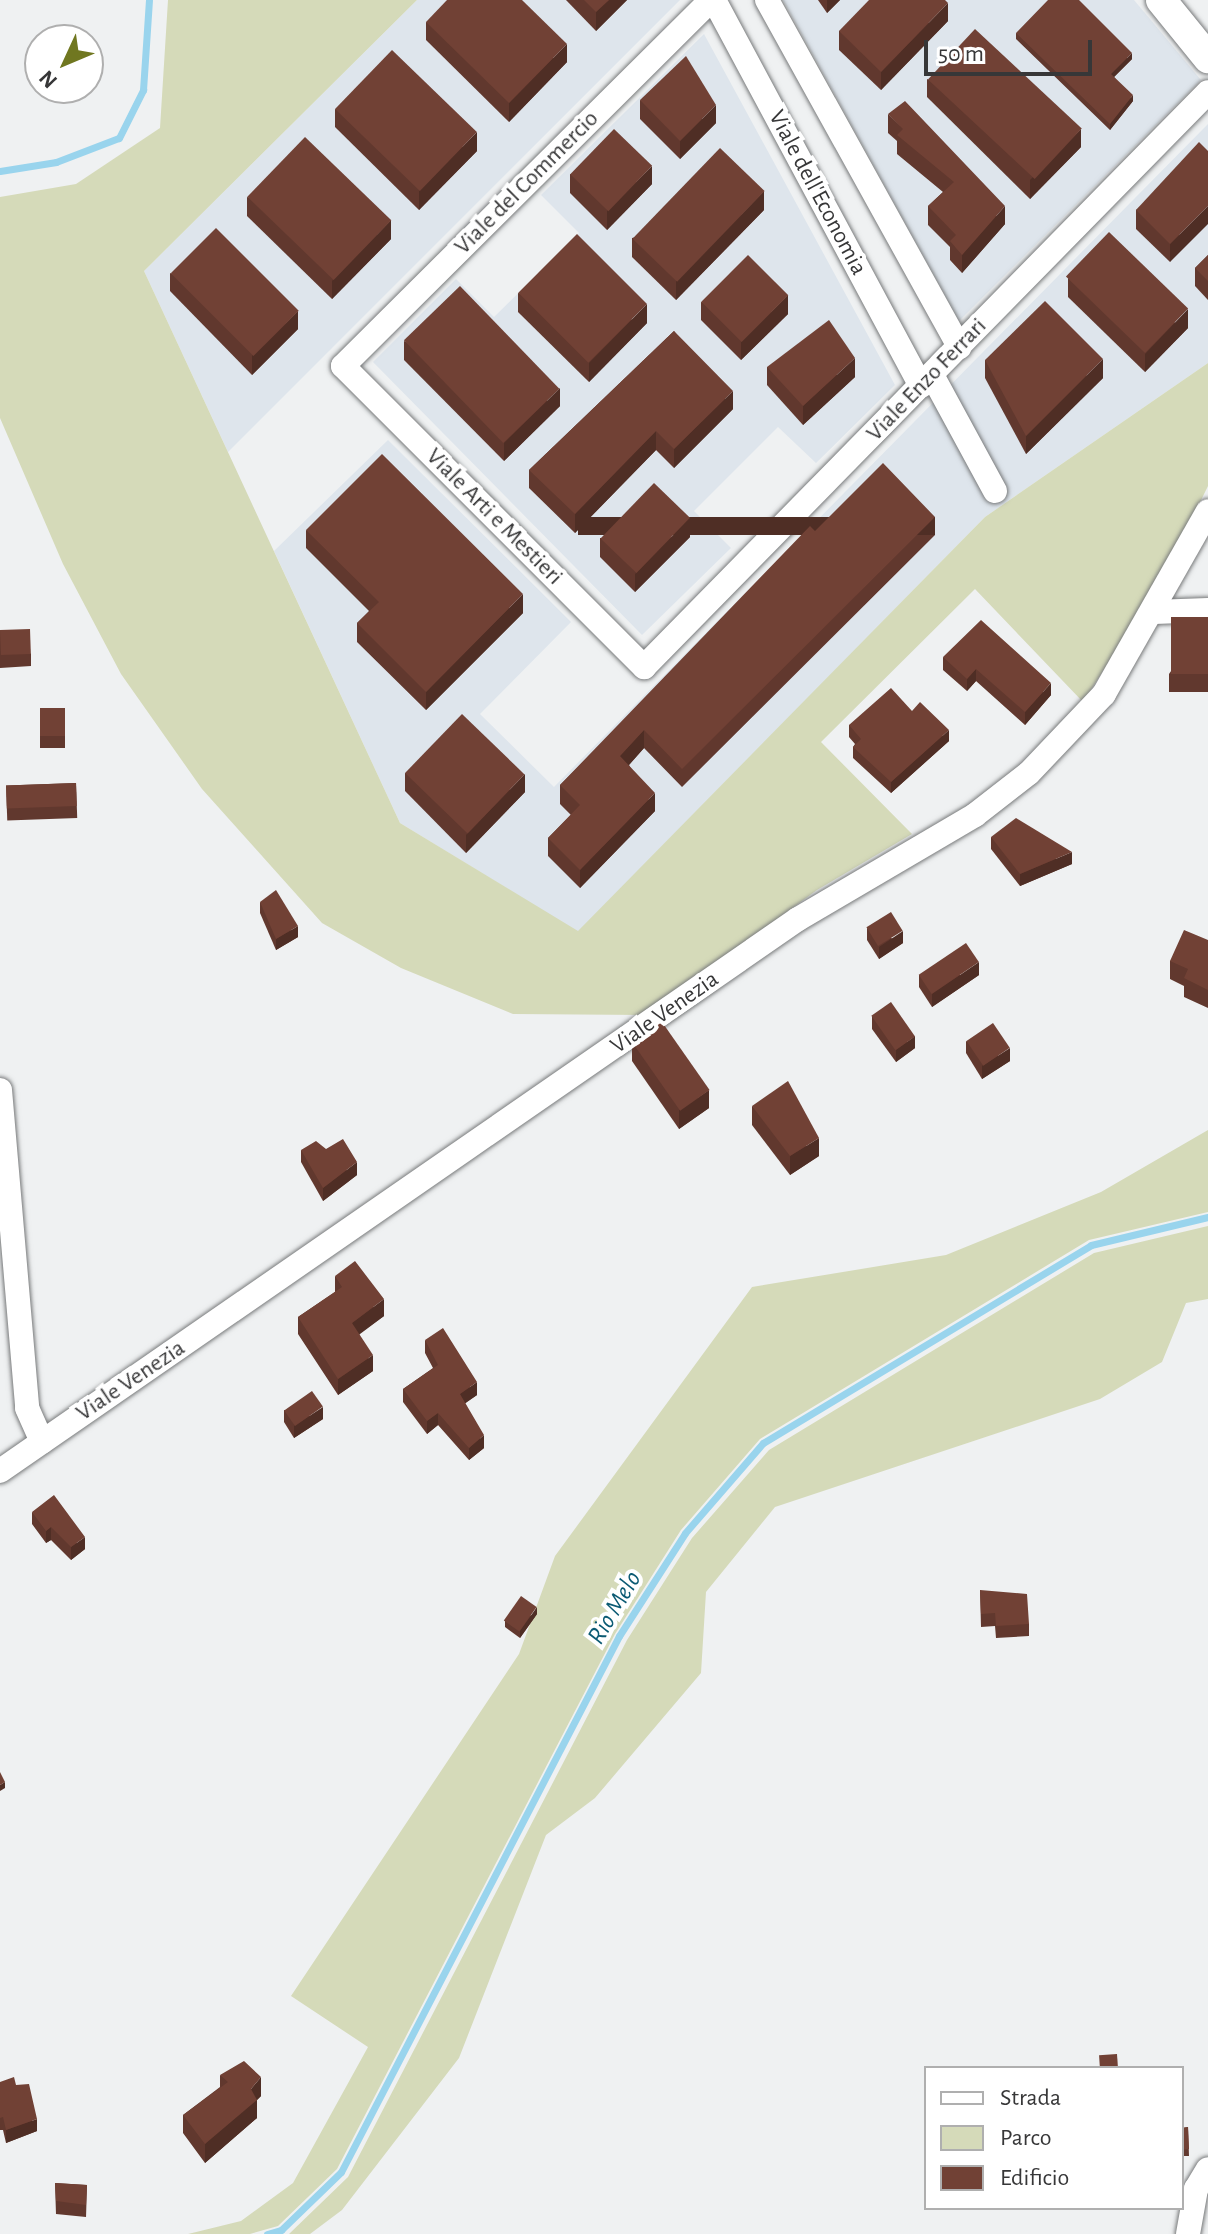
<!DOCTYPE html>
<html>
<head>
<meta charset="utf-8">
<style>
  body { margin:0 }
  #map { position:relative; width:1208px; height:2234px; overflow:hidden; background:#eff1f2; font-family:"Alegreya Sans",sans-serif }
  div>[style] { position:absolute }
  .built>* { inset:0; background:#dee5ec }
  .green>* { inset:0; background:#d5dab9 }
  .stream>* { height:7px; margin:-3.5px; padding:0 3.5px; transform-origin:3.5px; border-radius:3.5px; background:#99d4ed }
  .roads { filter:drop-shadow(0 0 2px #787a7b) drop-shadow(0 0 2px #787a7b) }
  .minor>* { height:24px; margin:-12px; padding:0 12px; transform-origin:12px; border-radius:12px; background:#fff }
  .tertiary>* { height:30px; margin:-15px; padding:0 15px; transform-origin:15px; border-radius:15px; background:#fff }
  .wall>* { inset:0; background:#61382e; transform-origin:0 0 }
  .shaded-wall>* { inset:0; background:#4f2e25; transform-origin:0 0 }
  .building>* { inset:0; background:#714135; transform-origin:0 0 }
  span { translate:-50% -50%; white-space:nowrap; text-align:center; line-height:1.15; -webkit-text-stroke:8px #fff; paint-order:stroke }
  .street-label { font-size:24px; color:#373738 }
  .water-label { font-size:26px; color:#0b5a73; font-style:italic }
  .legend { position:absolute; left:924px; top:2066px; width:260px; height:144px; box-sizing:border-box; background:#fff; border:2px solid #afafaf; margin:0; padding:10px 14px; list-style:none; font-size:24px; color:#373738 }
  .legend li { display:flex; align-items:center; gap:16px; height:40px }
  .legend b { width:40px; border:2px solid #afafaf }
  .north { position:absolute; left:24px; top:24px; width:80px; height:80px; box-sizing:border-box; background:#fff; border:2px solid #afafaf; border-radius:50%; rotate:226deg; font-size:22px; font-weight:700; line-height:32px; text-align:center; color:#373738 }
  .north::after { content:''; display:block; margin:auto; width:28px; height:36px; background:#707720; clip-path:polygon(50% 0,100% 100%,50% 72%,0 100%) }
  .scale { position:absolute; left:924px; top:40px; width:168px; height:36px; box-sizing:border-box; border:4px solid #373738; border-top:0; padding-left:10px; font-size:24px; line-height:28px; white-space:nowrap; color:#373738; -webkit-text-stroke:6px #fff; paint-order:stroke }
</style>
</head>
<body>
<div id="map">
  <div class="built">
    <i style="clip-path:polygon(417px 0,680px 0,228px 452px,144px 271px)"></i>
    <i style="clip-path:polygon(783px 0,1134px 0,1201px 80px,959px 321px)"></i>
    <i style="clip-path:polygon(704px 34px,895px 385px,816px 463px,778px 427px,694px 511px,731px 548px,642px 635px,373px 362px,456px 279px,494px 317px,579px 233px,541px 195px)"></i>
    <i style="clip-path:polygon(1208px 124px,1208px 363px,985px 517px,578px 932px,400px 823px,274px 551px,388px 440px,571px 622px,480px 714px,554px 787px)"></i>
  </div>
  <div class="green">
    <i style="clip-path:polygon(168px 0,417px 0,144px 271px,400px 823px,578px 931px,985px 517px,1208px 363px,1208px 486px,1163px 577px,1083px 702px,975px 589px,821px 742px,912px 834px,817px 890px,645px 1015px,513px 1014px,401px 968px,322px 923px,202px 789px,121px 674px,63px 564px,0 418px,0 197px,76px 184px,160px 128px)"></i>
    <i style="clip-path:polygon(1208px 1130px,1208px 1212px,1089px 1240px,760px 1439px,681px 1530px,615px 1634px,337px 2169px,278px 2226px,250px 2234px,188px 2234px,241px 2221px,293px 2183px,368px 2047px,291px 1996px,519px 1654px,555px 1556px,752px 1287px,946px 1255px,1101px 1192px)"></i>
    <i style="clip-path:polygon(1208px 1226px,1208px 1299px,1186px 1303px,1162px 1362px,1100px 1399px,775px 1507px,706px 1592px,701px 1673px,595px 1798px,546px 1835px,459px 2058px,342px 2210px,310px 2234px,289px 2234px,348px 2177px,627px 1640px,692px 1538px,769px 1450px,1094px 1253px)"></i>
  </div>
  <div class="stream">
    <i style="left:0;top:171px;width:57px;rotate:-9.1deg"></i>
    <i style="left:56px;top:162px;width:67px;rotate:-20.9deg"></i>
    <i style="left:119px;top:138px;width:54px;rotate:-63.4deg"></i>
    <i style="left:143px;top:90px;width:90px;rotate:-86.2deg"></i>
    <i style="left:267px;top:2234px;width:15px;rotate:-16deg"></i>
    <i style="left:281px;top:2230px;width:83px;rotate:-44deg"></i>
    <i style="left:341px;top:2172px;width:604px;rotate:-62.59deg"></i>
    <i style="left:619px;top:1636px;width:122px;rotate:-57.3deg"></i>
    <i style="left:685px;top:1533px;width:119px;rotate:-49.1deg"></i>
    <i style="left:763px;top:1443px;width:383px;rotate:-31.1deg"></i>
    <i style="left:1091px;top:1245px;width:120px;rotate:-13.5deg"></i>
  </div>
  <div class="roads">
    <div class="minor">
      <i style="left:711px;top:0;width:519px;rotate:135.16deg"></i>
      <i style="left:343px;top:366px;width:426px;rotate:45deg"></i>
      <i style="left:644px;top:667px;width:805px;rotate:-45.55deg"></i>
      <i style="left:714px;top:0;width:438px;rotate:61.8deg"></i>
      <i style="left:767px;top:0;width:397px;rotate:61deg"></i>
      <i style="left:932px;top:375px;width:132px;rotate:61.5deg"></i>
      <i style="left:1154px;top:612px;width:54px;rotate:-2.1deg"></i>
      <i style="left:0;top:1090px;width:319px;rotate:85.1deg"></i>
      <i style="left:27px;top:1408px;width:37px;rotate:66deg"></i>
      <i style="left:0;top:1471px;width:970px;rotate:-34.67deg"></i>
      <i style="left:798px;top:919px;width:205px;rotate:-30.4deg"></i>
      <i style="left:975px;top:815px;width:68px;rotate:-37.9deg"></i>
      <i style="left:1029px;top:773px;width:109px;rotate:-46.5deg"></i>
      <i style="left:1104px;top:694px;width:210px;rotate:-60.4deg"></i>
      <i style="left:1188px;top:2234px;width:46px;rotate:-79.9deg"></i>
      <i style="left:1196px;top:2189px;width:23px;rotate:-59deg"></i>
    </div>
    <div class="tertiary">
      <i style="left:1161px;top:0;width:75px;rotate:51deg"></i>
    </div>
  </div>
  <div class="wall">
    <i style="clip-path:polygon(566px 0,627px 0,596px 31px)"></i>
    <i style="clip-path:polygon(818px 0,840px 0,827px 13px)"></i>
    <i style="clip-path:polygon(948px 21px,881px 90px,839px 50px,839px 31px)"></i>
    <i style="clip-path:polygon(426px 22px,567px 62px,509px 122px,426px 40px)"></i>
    <i style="clip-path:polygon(1016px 33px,1132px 59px,1114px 77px,1133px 101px,1110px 130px,1016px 39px)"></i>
    <i style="clip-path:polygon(927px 79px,1081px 147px,1030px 199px,927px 97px)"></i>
    <i style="clip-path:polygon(640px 100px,716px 123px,680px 159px,640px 119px)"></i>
    <i style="clip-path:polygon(335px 109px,477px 151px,419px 210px,335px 127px)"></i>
    <i style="clip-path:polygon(888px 114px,1005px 224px,962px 273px,950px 260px,950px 247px,928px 225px,928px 206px,943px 192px,897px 154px,897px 141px,888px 133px)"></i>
    <i style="clip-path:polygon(1208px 151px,1170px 262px,1136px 229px,1136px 210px)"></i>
    <i style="clip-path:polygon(570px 174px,652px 184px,607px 230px,570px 193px)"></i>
    <i style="clip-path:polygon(247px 197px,391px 239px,332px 299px,247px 216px)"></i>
    <i style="clip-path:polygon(764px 210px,676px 300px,632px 257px,632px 238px)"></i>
    <i style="clip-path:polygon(1208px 255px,1208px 300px,1195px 286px,1195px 268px)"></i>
    <i style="clip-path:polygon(170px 273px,298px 329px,252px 375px,170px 291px)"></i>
    <i style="clip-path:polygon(1068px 278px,1188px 328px,1145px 372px,1068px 297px)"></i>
    <i style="clip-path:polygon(518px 293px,647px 323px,589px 382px,518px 312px)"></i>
    <i style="clip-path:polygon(701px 302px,788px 314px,741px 360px,701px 320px)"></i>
    <i style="clip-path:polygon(674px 331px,733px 409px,674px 468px,656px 450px,575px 533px,529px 488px,529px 470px)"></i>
    <i style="clip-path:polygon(404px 341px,560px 406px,504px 461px,404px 360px)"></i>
    <i style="clip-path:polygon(985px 360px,1103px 378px,1026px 454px,985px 378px)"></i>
    <i style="clip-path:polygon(767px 367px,855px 377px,803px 425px,767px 385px)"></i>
    <i style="clip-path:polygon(306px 530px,523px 613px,426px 710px,357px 642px,357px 623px,369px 611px,306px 548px)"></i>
    <i style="clip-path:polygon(815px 531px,935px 535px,682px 787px,644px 748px,629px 765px,655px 811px,580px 888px,548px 856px,548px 838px,571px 815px,560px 804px,560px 785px)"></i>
    <i style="clip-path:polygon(690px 537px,635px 592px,600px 557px,600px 538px)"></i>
    <i style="clip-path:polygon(1208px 617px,1208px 692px,1169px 692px,1169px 674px)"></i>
    <i style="clip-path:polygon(0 630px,31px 654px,31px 666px,0 668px)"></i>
    <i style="clip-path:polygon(943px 657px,1051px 695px,1025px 725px,976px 681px,967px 691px,943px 670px)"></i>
    <i style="left:40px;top:708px;width:25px;height:40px"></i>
    <i style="clip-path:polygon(912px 711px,949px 741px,891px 793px,853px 758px,853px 747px,855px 744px,849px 737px,849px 725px)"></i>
    <i style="clip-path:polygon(405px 773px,525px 792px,466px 853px,405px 791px)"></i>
    <i style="left:76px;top:783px;width:35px;height:70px;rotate:88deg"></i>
    <i style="clip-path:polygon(991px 837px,1072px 864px,1020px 886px,991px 849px)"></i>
    <i style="clip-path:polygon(260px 902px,298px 937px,276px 950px,260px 913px)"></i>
    <i style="clip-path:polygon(867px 928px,903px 943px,879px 959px,867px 940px)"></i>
    <i style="clip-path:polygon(1208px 940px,1208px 1008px,1184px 997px,1184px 986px,1170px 979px,1170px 961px)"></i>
    <i style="clip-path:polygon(919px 975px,979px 975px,932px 1007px,919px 987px)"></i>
    <i style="clip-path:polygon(872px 1016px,915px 1048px,896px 1062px,872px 1029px)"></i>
    <i style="clip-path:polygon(966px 1041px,1010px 1061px,982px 1079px,966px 1053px)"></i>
    <i style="clip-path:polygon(632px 1042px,709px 1108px,679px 1129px,632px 1061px)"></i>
    <i style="clip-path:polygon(752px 1106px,819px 1156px,790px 1175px,752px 1125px)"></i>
    <i style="clip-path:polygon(301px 1150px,357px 1175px,323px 1201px,301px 1162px)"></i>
    <i style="clip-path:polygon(335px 1276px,384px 1316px,359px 1334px,373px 1371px,338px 1395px,298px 1334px,298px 1317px,335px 1292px)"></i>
    <i style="clip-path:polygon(425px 1340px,477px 1395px,465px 1403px,484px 1448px,469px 1460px,438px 1425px,427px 1434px,403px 1402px,403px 1389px,433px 1368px,425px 1353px)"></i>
    <i style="clip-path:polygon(284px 1410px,323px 1419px,294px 1438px,284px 1422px)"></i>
    <i style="clip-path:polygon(32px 1512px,85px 1549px,71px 1560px,51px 1540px,46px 1543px,32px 1524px)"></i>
    <i style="clip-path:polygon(980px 1590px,1029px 1624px,1029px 1636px,996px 1638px,995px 1626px,981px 1627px)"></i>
    <i style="clip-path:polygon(537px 1614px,520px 1638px,505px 1627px,505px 1621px)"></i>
    <i style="clip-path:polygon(220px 2075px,261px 2096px,257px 2100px,257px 2118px,205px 2163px,183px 2133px,183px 2115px,220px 2087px)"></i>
    <i style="clip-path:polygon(0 2082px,16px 2085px,37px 2131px,6px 2143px,3px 2130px,0 2130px)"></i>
    <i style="clip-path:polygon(1188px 2127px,1189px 2156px,1182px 2156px,1182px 2128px)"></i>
    <i style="clip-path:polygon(55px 2183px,87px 2185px,86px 2217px,56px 2214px)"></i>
  </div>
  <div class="shaded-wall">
    <i style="clip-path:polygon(609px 0,627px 0,596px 31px,596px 12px)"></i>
    <i style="clip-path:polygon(827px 0,840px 0,827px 13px)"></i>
    <i style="clip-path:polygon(948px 3px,948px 21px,881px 90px,881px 72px)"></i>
    <i style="clip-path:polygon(567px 44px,567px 62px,509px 122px,509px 103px)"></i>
    <i style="clip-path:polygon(1132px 53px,1132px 59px,1111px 80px,1111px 74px)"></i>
    <i style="clip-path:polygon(1133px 95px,1133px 101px,1110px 130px,1110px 124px)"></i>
    <i style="clip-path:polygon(716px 105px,716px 123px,680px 159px,680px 141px)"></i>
    <i style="clip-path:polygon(1081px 129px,1081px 147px,1030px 199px,1030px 180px)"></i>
    <i style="clip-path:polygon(477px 132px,477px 151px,419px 210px,419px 191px)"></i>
    <i style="clip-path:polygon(652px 166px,652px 184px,607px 230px,607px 211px)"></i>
    <i style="clip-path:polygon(764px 191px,764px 210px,676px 300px,676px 281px)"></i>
    <i style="clip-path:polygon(1005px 206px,1005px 224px,962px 273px,962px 255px)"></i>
    <i style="clip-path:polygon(1208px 206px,1208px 224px,1170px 262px,1170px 244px)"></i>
    <i style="clip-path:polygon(391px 220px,391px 239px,332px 299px,332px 281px)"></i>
    <i style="clip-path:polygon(788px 295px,788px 314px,741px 360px,741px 342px)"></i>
    <i style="clip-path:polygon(647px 304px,647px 323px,589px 382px,589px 363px)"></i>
    <i style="clip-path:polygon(1188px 309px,1188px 328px,1145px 372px,1145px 354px)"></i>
    <i style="clip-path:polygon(298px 311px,298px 329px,252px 375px,252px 356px)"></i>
    <i style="clip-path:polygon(855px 358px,855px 377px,803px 425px,803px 406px)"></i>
    <i style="clip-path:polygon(1103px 359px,1103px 378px,1026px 454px,1026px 436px)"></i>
    <i style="clip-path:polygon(560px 388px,560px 406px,504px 461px,504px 443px)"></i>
    <i style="clip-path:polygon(733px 391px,733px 409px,674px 468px,674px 449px)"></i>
    <i style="clip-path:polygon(656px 431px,656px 450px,575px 533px,575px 514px)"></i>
    <i style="left:935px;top:517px;width:18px;height:357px;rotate:90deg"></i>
    <i style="clip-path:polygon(690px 518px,690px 537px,635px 592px,635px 574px)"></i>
    <i style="clip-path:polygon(523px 594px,523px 613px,426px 710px,426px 692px)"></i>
    <i style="clip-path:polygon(976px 669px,976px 681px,967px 691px,967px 679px)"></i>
    <i style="clip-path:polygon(1051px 683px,1051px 695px,1025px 725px,1025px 712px)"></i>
    <i style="clip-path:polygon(644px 730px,644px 748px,620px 775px,620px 756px)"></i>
    <i style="clip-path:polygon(949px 730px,949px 741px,891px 793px,891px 782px)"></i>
    <i style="clip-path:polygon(525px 774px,525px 792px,466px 853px,466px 835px)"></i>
    <i style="clip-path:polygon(655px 793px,655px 811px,580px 888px,580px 870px)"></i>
    <i style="clip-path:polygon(1072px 852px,1072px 864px,1020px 886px,1020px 874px)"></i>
    <i style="clip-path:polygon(298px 926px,298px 937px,276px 950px,276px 939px)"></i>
    <i style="clip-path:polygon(903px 931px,903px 943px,879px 959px,879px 947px)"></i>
    <i style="clip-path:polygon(979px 962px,979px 975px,932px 1007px,932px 994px)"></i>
    <i style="clip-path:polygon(915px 1036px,915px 1048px,896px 1062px,896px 1050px)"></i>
    <i style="clip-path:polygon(1010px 1048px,1010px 1061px,982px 1079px,982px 1066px)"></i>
    <i style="clip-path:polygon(709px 1090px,709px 1108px,679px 1129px,679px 1110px)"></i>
    <i style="clip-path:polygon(819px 1138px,819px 1156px,790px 1175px,790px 1156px)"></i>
    <i style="clip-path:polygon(357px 1162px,357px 1175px,323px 1201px,323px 1188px)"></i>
    <i style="clip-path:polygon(384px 1299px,384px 1316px,352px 1340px,352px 1323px)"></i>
    <i style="clip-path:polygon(373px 1355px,373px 1371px,338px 1395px,338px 1379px)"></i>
    <i style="clip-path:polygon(477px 1382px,477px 1395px,460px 1407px,460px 1394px)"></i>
    <i style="clip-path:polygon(323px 1407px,323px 1419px,294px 1438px,294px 1426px)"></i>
    <i style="clip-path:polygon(438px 1413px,438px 1425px,427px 1434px,427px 1421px)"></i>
    <i style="clip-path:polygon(484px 1435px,484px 1448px,469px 1460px,469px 1448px)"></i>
    <i style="clip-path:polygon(51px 1527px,51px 1540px,46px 1543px,46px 1531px)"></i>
    <i style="clip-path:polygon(85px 1537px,85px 1549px,71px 1560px,71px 1547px)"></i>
    <i style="clip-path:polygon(537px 1607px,537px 1614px,520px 1638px,520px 1631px)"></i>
    <i style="clip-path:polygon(5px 1782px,5px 1788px,0 1791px,0 1785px)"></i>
    <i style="clip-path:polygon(261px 2077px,261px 2096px,257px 2100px,257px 2118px,205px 2163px,205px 2144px)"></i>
    <i style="clip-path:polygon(37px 2119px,37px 2131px,6px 2143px,6px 2130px)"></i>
  </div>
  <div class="building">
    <i style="clip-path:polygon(447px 0,522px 0,567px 44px,509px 103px,426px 22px)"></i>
    <i style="clip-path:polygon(584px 0,609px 0,596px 12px)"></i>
    <i style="clip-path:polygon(869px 0,945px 0,948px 3px,881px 72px,839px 31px)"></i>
    <i style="clip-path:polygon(1048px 0,1079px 0,1132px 53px,1111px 74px,1133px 95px,1110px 124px,1016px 33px)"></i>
    <i style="left:975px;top:29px;width:146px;height:69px;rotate:43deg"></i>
    <i style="left:392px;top:50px;width:118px;height:82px;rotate:44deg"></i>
    <i style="clip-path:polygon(686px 56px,716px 105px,680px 141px,640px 100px)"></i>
    <i style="clip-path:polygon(905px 101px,1005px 206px,962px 255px,950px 241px,956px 235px,928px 206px,954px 182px,897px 135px,903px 129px,888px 114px)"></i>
    <i style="left:614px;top:129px;width:53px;height:63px;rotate:44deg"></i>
    <i style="left:305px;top:137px;width:120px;height:83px;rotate:44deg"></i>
    <i style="clip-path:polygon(1199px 142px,1208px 151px,1208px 206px,1170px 244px,1136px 210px)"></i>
    <i style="left:720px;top:148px;width:62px;height:126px;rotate:44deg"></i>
    <i style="left:216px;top:228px;width:117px;height:64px;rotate:45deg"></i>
    <i style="left:1109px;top:232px;width:110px;height:62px;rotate:44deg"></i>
    <i style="left:577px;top:234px;width:99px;height:83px;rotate:45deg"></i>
    <i style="left:748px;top:255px;width:57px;height:66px;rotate:45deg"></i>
    <i style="clip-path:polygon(1208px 255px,1208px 281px,1195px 268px)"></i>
    <i style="left:460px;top:286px;width:143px;height:78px;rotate:46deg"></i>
    <i style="clip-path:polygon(1045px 301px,1103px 359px,1026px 436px,985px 360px)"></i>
    <i style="clip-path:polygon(829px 320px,855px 358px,803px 406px,767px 367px)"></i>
    <i style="clip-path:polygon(674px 331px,733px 391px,674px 449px,656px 431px,575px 514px,529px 470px)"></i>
    <i style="clip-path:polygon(382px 454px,523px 594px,426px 692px,357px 623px,379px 602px,306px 530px)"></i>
    <i style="clip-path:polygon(883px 463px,935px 517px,682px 769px,644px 730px,620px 756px,655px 793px,580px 870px,548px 838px,580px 805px,560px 785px,810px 526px,815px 531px)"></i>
    <i style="left:654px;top:483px;width:50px;height:77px;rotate:44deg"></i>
    <i style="left:1208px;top:617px;width:57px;height:37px;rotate:90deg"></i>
    <i style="clip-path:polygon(981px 620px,1051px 683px,1025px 712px,976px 669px,967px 679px,943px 657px)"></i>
    <i style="left:30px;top:629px;width:25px;height:30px;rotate:88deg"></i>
    <i style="clip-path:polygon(891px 688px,912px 711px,920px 702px,949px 730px,891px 782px,853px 747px,861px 739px,849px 725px)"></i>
    <i style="left:40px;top:708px;width:25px;height:28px"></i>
    <i style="left:462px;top:714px;width:87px;height:82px;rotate:44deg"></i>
    <i style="left:76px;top:783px;width:23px;height:70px;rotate:88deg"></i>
    <i style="clip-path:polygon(1016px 818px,1072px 852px,1020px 874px,991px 837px)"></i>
    <i style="clip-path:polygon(276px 890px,298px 926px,276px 939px,260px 902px)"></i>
    <i style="left:891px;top:912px;width:22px;height:29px;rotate:58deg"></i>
    <i style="clip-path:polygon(1184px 930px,1208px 940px,1208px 990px,1184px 978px,1188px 969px,1170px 961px)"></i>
    <i style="left:966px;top:943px;width:23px;height:57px;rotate:56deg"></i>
    <i style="left:891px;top:1002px;width:42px;height:24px;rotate:55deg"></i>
    <i style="left:662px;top:1022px;width:83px;height:36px;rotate:55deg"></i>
    <i style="left:993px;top:1023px;width:30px;height:32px;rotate:56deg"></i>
    <i style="clip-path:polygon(788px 1081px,819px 1138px,790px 1156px,752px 1106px)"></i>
    <i style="clip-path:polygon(343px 1139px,357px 1162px,323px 1188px,301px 1150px,316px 1141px,326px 1149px)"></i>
    <i style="clip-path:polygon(355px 1261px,384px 1299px,352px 1323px,373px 1355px,338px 1379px,298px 1317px,342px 1287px,335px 1276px)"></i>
    <i style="clip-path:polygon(443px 1328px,477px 1382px,460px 1394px,484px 1435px,469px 1448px,438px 1413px,427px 1421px,403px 1389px,438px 1365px,425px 1340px)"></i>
    <i style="left:312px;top:1391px;width:19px;height:34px;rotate:55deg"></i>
    <i style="clip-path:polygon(54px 1495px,85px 1537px,71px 1547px,51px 1527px,46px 1531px,32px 1512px)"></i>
    <i style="clip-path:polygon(980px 1590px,1027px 1594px,1029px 1624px,996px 1626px,995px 1613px,981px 1614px)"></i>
    <i style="left:521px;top:1596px;width:19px;height:30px;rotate:35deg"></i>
    <i style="clip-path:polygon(0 1772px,5px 1782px,0 1785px)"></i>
    <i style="left:1117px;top:2054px;width:14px;height:18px;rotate:86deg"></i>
    <i style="clip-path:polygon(244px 2061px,261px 2077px,251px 2089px,257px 2100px,205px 2144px,183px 2115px,228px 2082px,220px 2075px)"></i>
    <i style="clip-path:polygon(14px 2077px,16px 2085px,29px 2084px,37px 2119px,6px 2130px,3px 2117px,0 2118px,0 2082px)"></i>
    <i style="clip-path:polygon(1188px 2127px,1189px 2149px,1182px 2150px,1182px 2128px)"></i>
    <i style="clip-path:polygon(55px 2183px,87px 2185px,86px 2205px,56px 2201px)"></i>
  </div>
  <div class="street-label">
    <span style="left:527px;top:183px;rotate:-45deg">Viale del Commercio</span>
    <span style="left:817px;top:193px;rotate:62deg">Viale dell'Economia</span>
    <span style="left:927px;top:380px;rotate:-46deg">Viale Enzo Ferrari</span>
    <span style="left:494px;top:517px;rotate:45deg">Viale Arti e Mestieri</span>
    <span style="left:665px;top:1013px;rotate:-35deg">Viale Venezia</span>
    <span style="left:131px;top:1381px;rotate:-34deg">Viale Venezia</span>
  </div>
  <div class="water-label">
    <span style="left:615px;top:1608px;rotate:-59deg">Rio Melo</span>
  </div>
  <ul class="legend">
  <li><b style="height:10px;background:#fff"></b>Strada</li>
  <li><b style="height:22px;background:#d5dab9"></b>Parco</li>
  <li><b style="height:22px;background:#714135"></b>Edificio</li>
  </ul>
  <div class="north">N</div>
  <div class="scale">50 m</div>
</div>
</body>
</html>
